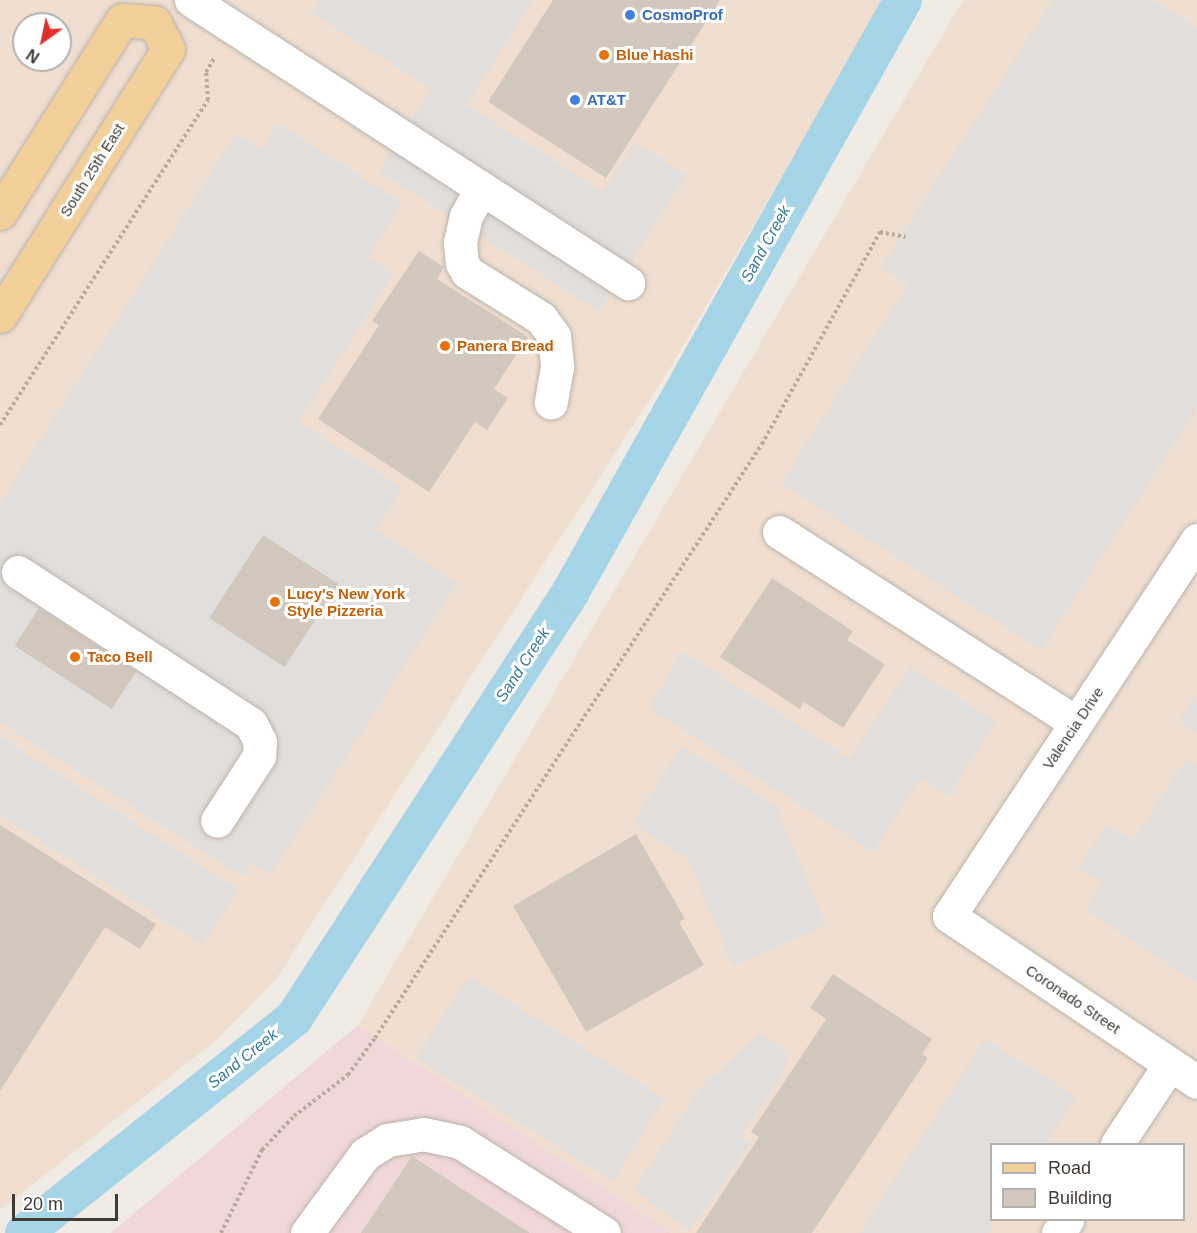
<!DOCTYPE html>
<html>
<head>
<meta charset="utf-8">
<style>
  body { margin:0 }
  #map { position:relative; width:1197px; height:1233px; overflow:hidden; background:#f0ebe4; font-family:Helvetica,sans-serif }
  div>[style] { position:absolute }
  .commercial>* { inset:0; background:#f0dfd1 }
  .medical>* { inset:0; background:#f0d8d8 }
  .parking>* { inset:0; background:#e1dedc; transform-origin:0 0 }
  .canal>* { height:38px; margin:-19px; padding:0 19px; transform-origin:19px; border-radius:19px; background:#a6d5e7 }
  .building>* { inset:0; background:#d3c8be; transform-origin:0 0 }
  .path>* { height:4px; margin-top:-2px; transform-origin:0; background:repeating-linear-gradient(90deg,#baab9b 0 3px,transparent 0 6px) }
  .roads { filter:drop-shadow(0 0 2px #bdb4ab) drop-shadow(0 0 2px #bdb4ab) }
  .minor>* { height:33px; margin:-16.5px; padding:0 16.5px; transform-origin:16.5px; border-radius:16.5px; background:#fff }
  .major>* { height:33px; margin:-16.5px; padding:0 16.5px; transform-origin:16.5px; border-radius:16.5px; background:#f3cf9a }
  .dots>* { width:16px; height:16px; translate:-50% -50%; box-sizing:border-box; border:3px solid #fff; border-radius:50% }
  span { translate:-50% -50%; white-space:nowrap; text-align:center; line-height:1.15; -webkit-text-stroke:6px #fff; paint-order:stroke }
  .shop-label { font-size:15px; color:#366cbe; font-weight:700 }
  .left { translate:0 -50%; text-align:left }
  .food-label { font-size:15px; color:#c56008; font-weight:700 }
  .street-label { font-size:15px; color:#413b35 }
  .water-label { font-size:16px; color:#387c9a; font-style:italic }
  .legend { position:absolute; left:990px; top:1143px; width:195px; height:78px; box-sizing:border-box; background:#fff; border:2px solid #b3b1ae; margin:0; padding:8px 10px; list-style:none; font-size:18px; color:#413b35 }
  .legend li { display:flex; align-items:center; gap:12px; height:30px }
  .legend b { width:30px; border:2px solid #b3b1ae }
  .north { position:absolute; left:12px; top:12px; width:60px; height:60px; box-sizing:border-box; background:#fff; border:2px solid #b3b1ae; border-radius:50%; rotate:213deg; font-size:16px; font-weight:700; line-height:24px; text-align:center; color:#413b35 }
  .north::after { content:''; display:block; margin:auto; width:21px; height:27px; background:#e32d28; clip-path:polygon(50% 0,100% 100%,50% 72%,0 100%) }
  .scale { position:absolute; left:12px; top:1194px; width:106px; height:27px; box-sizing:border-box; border:3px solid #413b35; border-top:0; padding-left:8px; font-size:18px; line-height:21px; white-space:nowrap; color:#413b35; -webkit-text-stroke:4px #fff; paint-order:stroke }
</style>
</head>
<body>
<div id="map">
  <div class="commercial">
    <i style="clip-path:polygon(evenodd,0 0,884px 0,672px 365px,276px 979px,219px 1038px,0 1210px,0 0,24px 24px,60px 24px,60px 60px,24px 60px,24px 24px)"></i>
    <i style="clip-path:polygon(evenodd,963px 0,1197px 0,1197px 1233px,672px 1233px,358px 1025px,963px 0,992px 1144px,1184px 1144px,1184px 1220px,992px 1220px,992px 1144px)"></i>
  </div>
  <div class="medical">
    <i style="clip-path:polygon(358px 1025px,672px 1233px,111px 1233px)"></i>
  </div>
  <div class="parking">
    <i style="clip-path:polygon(320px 0,533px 0,466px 105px,603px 192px,635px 142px,686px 175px,599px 311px,379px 171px,431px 89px,312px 13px)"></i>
    <i style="clip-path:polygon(1053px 0,1153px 0,1197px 28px,1197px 408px,1041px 650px,781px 483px,908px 285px,881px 267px)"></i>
    <i style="clip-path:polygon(278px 124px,402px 203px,368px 257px,393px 274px,298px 422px,402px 488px,375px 530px,457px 583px,270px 875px,251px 863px,243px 877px,0 722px,0 503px,236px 134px,262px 149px)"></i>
    <i style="clip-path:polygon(683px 652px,850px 759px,910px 667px,996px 722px,948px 796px,920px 778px,873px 852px,648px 707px)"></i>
    <i style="clip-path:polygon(1197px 694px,1197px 733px,1179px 721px)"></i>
    <i style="clip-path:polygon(0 737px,238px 890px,203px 945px,0 815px)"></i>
    <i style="clip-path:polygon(682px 746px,775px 806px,826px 925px,733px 965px,688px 859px,633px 823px)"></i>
    <i style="clip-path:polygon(1187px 758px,1197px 765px,1197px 983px,1086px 910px,1103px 883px,1079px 867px,1107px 825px,1133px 841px)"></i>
    <i style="left:468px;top:976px;width:231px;height:97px;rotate:32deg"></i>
    <i style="clip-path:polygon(760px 1032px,787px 1053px,783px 1074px,740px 1137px,751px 1144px,689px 1230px,634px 1190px,700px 1089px)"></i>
    <i style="clip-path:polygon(985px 1039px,1076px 1097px,1045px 1144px,992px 1144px,992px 1220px,997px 1220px,988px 1233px,860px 1233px)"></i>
  </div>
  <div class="canal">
    <i style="left:24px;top:1233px;width:345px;rotate:-38.5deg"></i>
    <i style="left:294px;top:1018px;width:507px;rotate:-57deg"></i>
    <i style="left:570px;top:593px;width:680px;rotate:-60.68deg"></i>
  </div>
  <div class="building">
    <i style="clip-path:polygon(553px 0,720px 0,606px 178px,488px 102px)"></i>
    <i style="clip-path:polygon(419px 251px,444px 267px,437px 279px,528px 337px,494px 389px,508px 398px,487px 430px,475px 422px,429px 492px,318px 419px,379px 325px,372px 321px)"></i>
    <i style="left:263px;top:535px;width:90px;height:99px;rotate:33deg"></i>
    <i style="clip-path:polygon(772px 578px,853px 631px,847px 640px,885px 664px,843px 728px,804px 702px,800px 709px,720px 657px)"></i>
    <i style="left:39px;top:608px;width:116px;height:45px;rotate:33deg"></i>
    <i style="clip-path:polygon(0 825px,156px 924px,140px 949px,105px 927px,0 1091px)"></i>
    <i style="clip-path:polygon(636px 834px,685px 919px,679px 922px,704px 965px,586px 1032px,513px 906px)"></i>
    <i style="clip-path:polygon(833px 974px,932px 1039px,922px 1054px,928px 1058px,812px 1233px,696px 1233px,759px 1137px,751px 1132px,826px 1019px,810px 1008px)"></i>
    <i style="clip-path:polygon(412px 1156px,453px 1183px,530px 1233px,361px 1233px)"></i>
  </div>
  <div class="path">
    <i style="left:0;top:425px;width:386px;rotate:-57.4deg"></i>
    <i style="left:208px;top:100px;width:28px;rotate:-94deg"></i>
    <i style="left:206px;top:72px;width:17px;rotate:-59deg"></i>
    <i style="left:221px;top:1233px;width:93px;rotate:-63.7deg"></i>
    <i style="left:262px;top:1150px;width:47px;rotate:-46.7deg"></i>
    <i style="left:294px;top:1116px;width:68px;rotate:-37.2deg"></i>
    <i style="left:348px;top:1075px;width:46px;rotate:-53.9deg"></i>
    <i style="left:375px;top:1038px;width:709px;rotate:-56.92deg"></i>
    <i style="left:762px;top:444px;width:243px;rotate:-60.9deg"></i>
    <i style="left:880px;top:232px;width:26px;rotate:11deg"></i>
  </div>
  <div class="roads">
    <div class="minor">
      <i style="left:191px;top:0;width:521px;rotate:32.93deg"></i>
      <i style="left:482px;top:188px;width:32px;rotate:120deg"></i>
      <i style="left:466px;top:216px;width:27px;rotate:103deg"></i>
      <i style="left:460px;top:242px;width:21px;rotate:85deg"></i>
      <i style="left:462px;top:263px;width:10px;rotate:61deg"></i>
      <i style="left:467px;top:272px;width:87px;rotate:31.9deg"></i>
      <i style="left:541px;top:318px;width:22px;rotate:54deg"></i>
      <i style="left:554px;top:336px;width:31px;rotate:84deg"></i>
      <i style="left:557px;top:367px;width:36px;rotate:100deg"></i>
      <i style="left:779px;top:532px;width:353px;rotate:32.7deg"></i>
      <i style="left:1197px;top:540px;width:450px;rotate:123.4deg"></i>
      <i style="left:949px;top:916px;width:298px;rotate:33.8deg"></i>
      <i style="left:18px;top:572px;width:278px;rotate:33.1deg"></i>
      <i style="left:251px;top:724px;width:20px;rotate:63deg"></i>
      <i style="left:260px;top:742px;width:14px;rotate:94deg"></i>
      <i style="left:259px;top:756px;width:77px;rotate:122.9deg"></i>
      <i style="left:1117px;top:1144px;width:96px;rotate:-56.5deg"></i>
      <i style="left:307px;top:1233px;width:98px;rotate:-53.7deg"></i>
      <i style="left:365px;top:1154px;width:26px;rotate:-32deg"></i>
      <i style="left:387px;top:1140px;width:36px;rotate:-9deg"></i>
      <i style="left:423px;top:1134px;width:38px;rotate:12deg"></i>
      <i style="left:460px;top:1142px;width:170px;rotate:32.3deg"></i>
      <i style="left:1058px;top:1233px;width:16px;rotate:-55deg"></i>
    </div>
    <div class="major">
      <i style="left:0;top:213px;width:228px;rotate:-57.7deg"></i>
      <i style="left:122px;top:20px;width:32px;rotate:4deg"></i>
      <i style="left:0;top:316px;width:315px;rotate:-57.8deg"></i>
      <i style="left:168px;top:49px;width:30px;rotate:-117deg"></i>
    </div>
  </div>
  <div class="dots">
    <i style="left:630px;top:15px;background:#3f7fe0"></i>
    <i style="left:604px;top:55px;background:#e8710a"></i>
    <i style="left:575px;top:100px;background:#3f7fe0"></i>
    <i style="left:445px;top:346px;background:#e8710a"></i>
    <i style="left:275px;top:602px;background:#e8710a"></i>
    <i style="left:75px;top:657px;background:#e8710a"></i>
  </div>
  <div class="shop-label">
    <span class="left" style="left:642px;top:15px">CosmoProf</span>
    <span class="left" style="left:587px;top:100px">AT&amp;T</span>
  </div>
  <div class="food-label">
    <span class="left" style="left:616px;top:55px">Blue Hashi</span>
    <span class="left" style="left:457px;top:346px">Panera Bread</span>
    <span class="left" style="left:287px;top:602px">Lucy's New York<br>Style Pizzeria</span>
    <span class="left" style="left:87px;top:657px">Taco Bell</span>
  </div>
  <div class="street-label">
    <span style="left:92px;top:170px;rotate:-58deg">South 25th East</span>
    <span style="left:1073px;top:728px;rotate:-56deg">Valencia Drive</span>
    <span style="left:1073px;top:999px;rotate:34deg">Coronado Street</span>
  </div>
  <div class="water-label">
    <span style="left:766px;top:244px;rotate:-61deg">Sand Creek</span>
    <span style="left:523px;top:665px;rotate:-57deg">Sand Creek</span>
    <span style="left:243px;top:1059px;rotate:-39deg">Sand Creek</span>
  </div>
  <ul class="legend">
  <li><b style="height:8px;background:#f3cf9a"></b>Road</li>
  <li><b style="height:16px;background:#d3c8be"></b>Building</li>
  </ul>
  <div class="north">N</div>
  <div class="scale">20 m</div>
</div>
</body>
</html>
